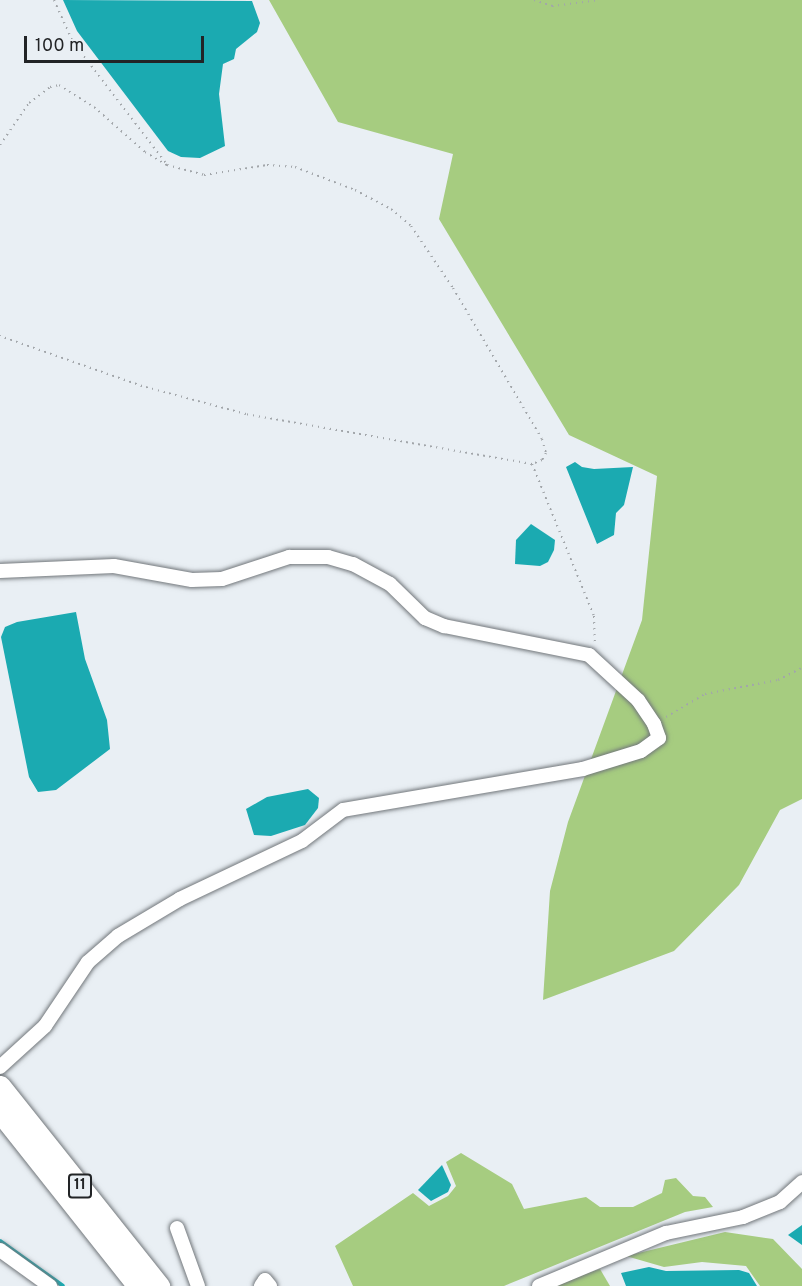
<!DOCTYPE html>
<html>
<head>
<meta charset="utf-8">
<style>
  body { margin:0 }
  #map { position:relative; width:802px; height:1286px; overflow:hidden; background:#e9eff4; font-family:Overpass,sans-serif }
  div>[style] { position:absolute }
  .forest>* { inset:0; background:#a6cc80 }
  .water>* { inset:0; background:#1baab1 }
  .stream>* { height:4px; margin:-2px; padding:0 2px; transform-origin:2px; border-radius:2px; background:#1baab1 }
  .path>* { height:2px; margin-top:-1px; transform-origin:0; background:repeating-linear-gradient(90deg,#a2a6aa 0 1.5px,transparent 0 6px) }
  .roads { filter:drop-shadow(0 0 2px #72777b) drop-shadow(0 0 2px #72777b) }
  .minor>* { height:14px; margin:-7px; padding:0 7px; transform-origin:7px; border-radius:7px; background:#fff }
  .trunk>* { height:21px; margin:-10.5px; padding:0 10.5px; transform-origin:10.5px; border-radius:10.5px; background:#fff }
  span { translate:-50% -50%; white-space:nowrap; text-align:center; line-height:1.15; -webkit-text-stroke:4.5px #e9eff4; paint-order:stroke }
  .shield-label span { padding:2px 4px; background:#e9eff4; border:2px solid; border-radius:4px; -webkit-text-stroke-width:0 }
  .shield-label { font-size:15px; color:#222426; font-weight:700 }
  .scale { position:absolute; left:24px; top:36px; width:180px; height:27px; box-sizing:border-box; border:3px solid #222426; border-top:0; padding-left:8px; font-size:18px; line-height:21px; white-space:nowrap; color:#222426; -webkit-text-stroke:4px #e9eff4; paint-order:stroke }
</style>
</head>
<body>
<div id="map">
  <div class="forest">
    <i style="clip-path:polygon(269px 0,802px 0,802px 799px,780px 810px,739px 885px,674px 951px,543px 1000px,550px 891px,568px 822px,642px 620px,657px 476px,569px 435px,439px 219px,453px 154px,338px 122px)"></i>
    <i style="clip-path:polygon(461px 1153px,512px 1184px,524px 1209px,586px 1197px,600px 1207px,633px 1207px,662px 1193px,665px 1180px,676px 1178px,693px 1196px,705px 1197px,713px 1207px,685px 1212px,504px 1286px,353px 1286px,335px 1246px,413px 1193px,429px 1206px,448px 1196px,456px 1186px,446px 1162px)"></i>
    <i style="clip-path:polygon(725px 1232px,773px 1239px,802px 1269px,802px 1286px,760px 1286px,746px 1266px,702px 1262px,664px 1267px,626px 1256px)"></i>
    <i style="clip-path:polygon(600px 1269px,610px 1286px,549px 1286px,556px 1283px)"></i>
  </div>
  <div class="water">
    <i style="clip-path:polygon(63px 0,252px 1px,260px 23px,257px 32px,236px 49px,234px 59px,223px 64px,219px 94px,225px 146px,200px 158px,181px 157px,168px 151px,77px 31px)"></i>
    <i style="clip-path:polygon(575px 462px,582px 467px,594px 469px,633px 467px,624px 505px,616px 513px,614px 535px,597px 544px,566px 467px)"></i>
    <i style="clip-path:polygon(531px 524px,555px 540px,554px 550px,548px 562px,540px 566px,515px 564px,516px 540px)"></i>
    <i style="clip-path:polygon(76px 612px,85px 659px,107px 720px,110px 749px,56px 790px,38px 792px,29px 777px,1px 637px,5px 627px,17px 622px)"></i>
    <i style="clip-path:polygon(308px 789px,319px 798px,318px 808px,305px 825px,271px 836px,254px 835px,246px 809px,267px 797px)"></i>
    <i style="clip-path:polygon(442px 1165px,451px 1185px,448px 1192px,431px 1201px,418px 1190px)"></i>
    <i style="clip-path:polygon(802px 1225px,802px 1245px,788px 1235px)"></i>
    <i style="clip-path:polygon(649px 1267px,666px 1271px,739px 1270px,749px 1273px,757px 1286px,626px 1286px,621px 1273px)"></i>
  </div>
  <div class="stream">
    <i style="left:0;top:1241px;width:77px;rotate:35.5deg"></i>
  </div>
  <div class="path">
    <i style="left:54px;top:0;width:46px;rotate:65.7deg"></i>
    <i style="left:73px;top:42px;width:153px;rotate:52.5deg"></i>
    <i style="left:534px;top:0;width:19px;rotate:18deg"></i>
    <i style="left:552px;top:6px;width:48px;rotate:-7.1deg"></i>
    <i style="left:0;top:145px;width:51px;rotate:-55.4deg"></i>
    <i style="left:29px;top:103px;width:26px;rotate:-37deg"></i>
    <i style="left:50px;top:87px;width:9px;rotate:-13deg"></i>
    <i style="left:59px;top:85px;width:41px;rotate:32.2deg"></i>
    <i style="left:94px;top:107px;width:68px;rotate:41.4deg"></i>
    <i style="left:145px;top:152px;width:26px;rotate:31deg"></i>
    <i style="left:167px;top:165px;width:38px;rotate:15deg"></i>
    <i style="left:204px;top:175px;width:64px;rotate:-9deg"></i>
    <i style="left:267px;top:165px;width:28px;rotate:4deg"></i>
    <i style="left:295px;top:167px;width:64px;rotate:21deg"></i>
    <i style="left:355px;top:190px;width:41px;rotate:27.8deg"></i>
    <i style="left:391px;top:209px;width:26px;rotate:40deg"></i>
    <i style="left:411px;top:226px;width:75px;rotate:55.9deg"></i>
    <i style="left:453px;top:288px;width:175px;rotate:59.5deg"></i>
    <i style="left:542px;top:439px;width:15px;rotate:74deg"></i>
    <i style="left:546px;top:453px;width:8px;rotate:120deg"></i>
    <i style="left:542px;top:460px;width:11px;rotate:158deg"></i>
    <i style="left:532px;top:464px;width:290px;rotate:-170.1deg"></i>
    <i style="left:246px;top:414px;width:108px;rotate:-164.9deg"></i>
    <i style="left:142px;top:386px;width:151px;rotate:-160.6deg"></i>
    <i style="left:532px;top:464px;width:164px;rotate:67.8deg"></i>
    <i style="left:594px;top:616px;width:27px;rotate:88deg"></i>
    <i style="left:666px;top:717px;width:45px;rotate:-30.5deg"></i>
    <i style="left:705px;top:694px;width:74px;rotate:-10.9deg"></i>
    <i style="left:778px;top:680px;width:27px;rotate:-27deg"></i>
  </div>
  <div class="roads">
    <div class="minor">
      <i style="left:0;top:571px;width:114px;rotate:-2.5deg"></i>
      <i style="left:114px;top:566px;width:79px;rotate:10.2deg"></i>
      <i style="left:192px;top:580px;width:30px;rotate:-2deg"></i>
      <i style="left:222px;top:579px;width:71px;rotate:-18.2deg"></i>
      <i style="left:289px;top:557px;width:39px"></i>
      <i style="left:328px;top:557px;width:26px;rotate:16deg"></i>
      <i style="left:353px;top:564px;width:42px;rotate:28.4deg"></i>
      <i style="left:390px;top:584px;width:49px;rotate:44.2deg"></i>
      <i style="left:425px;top:618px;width:21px;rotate:23deg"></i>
      <i style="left:444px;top:626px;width:148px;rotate:11.3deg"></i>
      <i style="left:589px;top:655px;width:67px;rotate:42.6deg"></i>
      <i style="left:638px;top:700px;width:29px;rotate:56deg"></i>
      <i style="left:654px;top:724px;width:15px;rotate:70deg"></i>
      <i style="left:659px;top:738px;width:22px;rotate:144deg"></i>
      <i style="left:641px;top:751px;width:61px;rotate:162.8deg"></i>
      <i style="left:583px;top:769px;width:243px;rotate:170.3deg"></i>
      <i style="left:343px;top:810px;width:51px;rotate:142.9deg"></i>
      <i style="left:302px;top:841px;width:135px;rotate:154.6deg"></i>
      <i style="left:180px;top:899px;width:72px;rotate:149.2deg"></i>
      <i style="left:118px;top:936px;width:40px;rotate:139deg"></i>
      <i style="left:88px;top:962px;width:77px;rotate:123.9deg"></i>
      <i style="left:45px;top:1026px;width:61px;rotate:137.7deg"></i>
      <i style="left:177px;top:1228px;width:62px;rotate:70.1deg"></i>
      <i style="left:0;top:1250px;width:62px;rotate:35.8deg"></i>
      <i style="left:261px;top:1286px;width:7px;rotate:-56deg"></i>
      <i style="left:265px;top:1280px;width:8px;rotate:50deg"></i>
      <i style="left:539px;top:1286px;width:138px;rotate:-22.7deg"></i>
      <i style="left:666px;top:1233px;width:79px;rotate:-11.7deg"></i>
      <i style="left:743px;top:1217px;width:40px;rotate:-22deg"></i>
      <i style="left:780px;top:1202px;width:30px;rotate:-42deg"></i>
    </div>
    <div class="trunk">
      <i style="left:0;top:1086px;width:256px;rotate:51.5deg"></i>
      <i style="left:0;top:1112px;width:222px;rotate:51.6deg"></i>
    </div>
  </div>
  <div class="shield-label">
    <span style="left:80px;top:1186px">11</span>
  </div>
  <div class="scale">100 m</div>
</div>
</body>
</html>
